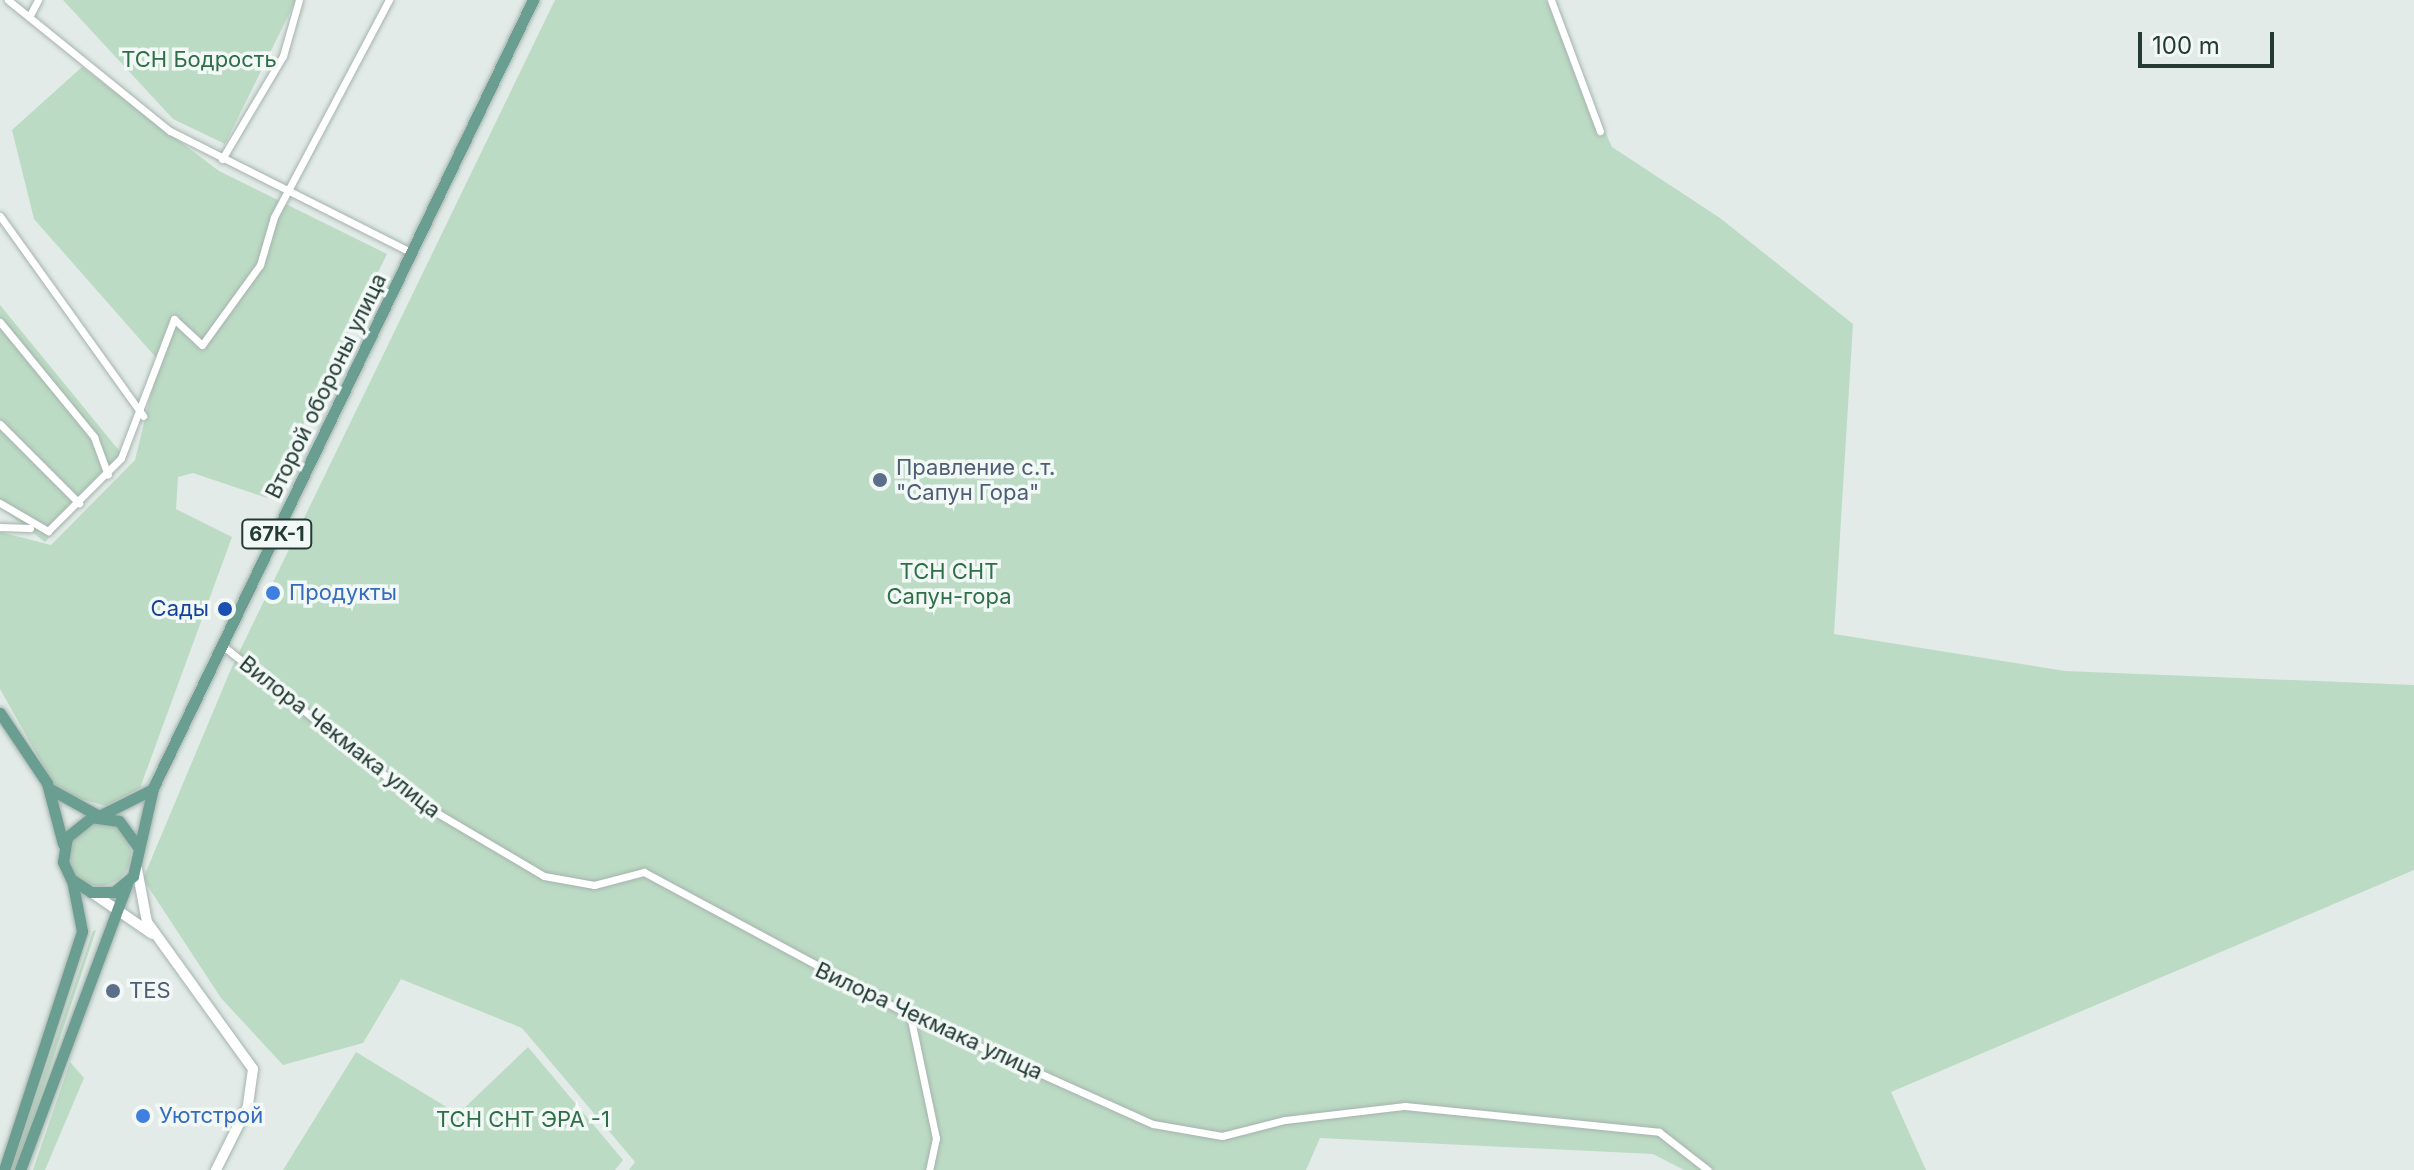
<!DOCTYPE html>
<html>
<head>
<meta charset="utf-8">
<style>
  body { margin:0 }
  #map { position:relative; width:2414px; height:1170px; overflow:hidden; background:#e2ebe7; font-family:Inter,sans-serif }
  div>[style] { position:absolute }
  .green>* { inset:0; background:#bcdbc4 }
  .round { border-radius:50% }
  .roads { filter:drop-shadow(0 0 2px #a5b3ae) drop-shadow(0 0 2px #a5b3ae) }
  .street>* { height:7px; margin:-3.5px; padding:0 3.5px; transform-origin:3.5px; border-radius:3.5px; background:#fff }
  .secondary>* { height:10px; margin:-5px; padding:0 5px; transform-origin:5px; border-radius:5px; background:#fff }
  .primary>* { height:11px; margin:-5.5px; padding:0 5.5px; transform-origin:5.5px; border-radius:5.5px; background:#699e90 }
  .dots>* { width:22px; height:22px; translate:-50% -50%; box-sizing:border-box; border:4px solid #f2f8f5; border-radius:50% }
  span { translate:-50% -50%; white-space:nowrap; text-align:center; line-height:1.15; -webkit-text-stroke:7px #f2f8f5; paint-order:stroke }
  .shield-label span { padding:2px 6px; background:#f2f8f5; border:2px solid; border-radius:6px; -webkit-text-stroke-width:0 }
  .shield-label { font-size:20px; color:#233b34; font-weight:700 }
  .park-label { font-size:22px; color:#2f6f48 }
  .street-label { font-size:22px; color:#233b34 }
  .service-label { font-size:22px; color:#4e5e75 }
  .left { translate:0 -50%; text-align:left }
  .shop-label { font-size:22px; color:#366cbe }
  .transit-label { font-size:22px; color:#164399 }
  .right { translate:-100% -50%; text-align:right }
  .scale { position:absolute; left:2138px; top:32px; width:136px; height:36px; box-sizing:border-box; border:4px solid #233b34; border-top:0; padding-left:10px; font-size:24px; line-height:28px; white-space:nowrap; color:#233b34; -webkit-text-stroke:6px #f2f8f5; paint-order:stroke }
</style>
</head>
<body>
<div id="map">
  <div class="green">
    <i style="clip-path:polygon(63px 0,296px 0,225px 144px,173px 119px)"></i>
    <i style="clip-path:polygon(555px 0,1546px 0,1612px 147px,1720px 218px,1853px 324px,1834px 634px,2065px 671px,2414px 685px,2414px 870px,1891px 1092px,1926px 1170px,1684px 1170px,1653px 1154px,1320px 1138px,1306px 1170px,629px 1170px,635px 1162px,522px 1028px,401px 979px,363px 1043px,283px 1065px,221px 998px,143px 879px,231px 669px)"></i>
    <i style="clip-path:polygon(82px 67px,219px 171px,387px 254px,267px 498px,193px 473px,178px 477px,176px 509px,232px 537px,140px 788px,106px 806px,66px 795px,53px 783px,0 689px,0 532px,51px 545px,135px 460px,159px 361px,34px 219px,12px 130px)"></i>
    <i style="clip-path:polygon(0 305px,126px 459px,45px 542px,0 507px)"></i>
    <i class="round" style="left:67px;top:822px;width:64px;height:64px"></i>
    <i style="clip-path:polygon(96px 930px,16px 1170px,11px 1170px,93px 931px)"></i>
    <i style="clip-path:polygon(528px 1047px,623px 1160px,615px 1170px,283px 1170px,356px 1052px,458px 1114px)"></i>
    <i style="clip-path:polygon(70px 1062px,84px 1078px,45px 1170px,33px 1170px)"></i>
  </div>
  <div class="roads">
    <div class="street">
      <i style="left:8px;top:0;width:208px;rotate:39deg"></i>
      <i style="left:170px;top:131px;width:272px;rotate:26.7deg"></i>
      <i style="left:1551px;top:0;width:140px;rotate:69.5deg"></i>
      <i style="left:29px;top:17px;width:19px;rotate:-62deg"></i>
      <i style="left:222px;top:159px;width:120px;rotate:-59.4deg"></i>
      <i style="left:283px;top:56px;width:58px;rotate:-74.1deg"></i>
      <i style="left:0;top:216px;width:246px;rotate:54.4deg"></i>
      <i style="left:0;top:322px;width:149px;rotate:50.7deg"></i>
      <i style="left:94px;top:437px;width:40px;rotate:69.8deg"></i>
      <i style="left:0;top:424px;width:112px;rotate:45deg"></i>
      <i style="left:0;top:503px;width:56px;rotate:30.3deg"></i>
      <i style="left:48px;top:531px;width:103px;rotate:-45deg"></i>
      <i style="left:121px;top:458px;width:149px;rotate:-69.1deg"></i>
      <i style="left:174px;top:319px;width:38px;rotate:43deg"></i>
      <i style="left:202px;top:345px;width:99px;rotate:-54.1deg"></i>
      <i style="left:260px;top:265px;width:50px;rotate:-73.7deg"></i>
      <i style="left:274px;top:217px;width:246px;rotate:-62.1deg"></i>
      <i style="left:0;top:527px;width:30px;rotate:2deg"></i>
      <i style="left:223px;top:646px;width:248px;rotate:38.6deg"></i>
      <i style="left:417px;top:801px;width:147px;rotate:30.6deg"></i>
      <i style="left:544px;top:876px;width:51px;rotate:10.2deg"></i>
      <i style="left:594px;top:885px;width:52px;rotate:-14.6deg"></i>
      <i style="left:644px;top:872px;width:302px;rotate:28.3deg"></i>
      <i style="left:910px;top:1015px;width:266px;rotate:24.2deg"></i>
      <i style="left:1153px;top:1124px;width:70px;rotate:9.9deg"></i>
      <i style="left:1222px;top:1136px;width:65px;rotate:-14.3deg"></i>
      <i style="left:1285px;top:1120px;width:121px;rotate:-6.7deg"></i>
      <i style="left:1405px;top:1106px;width:255px;rotate:5.8deg"></i>
      <i style="left:1659px;top:1132px;width:62px;rotate:37.8deg"></i>
      <i style="left:910px;top:1015px;width:126px;rotate:78.1deg"></i>
      <i style="left:936px;top:1138px;width:33px;rotate:102deg"></i>
    </div>
    <div class="secondary">
      <i style="left:137px;top:869px;width:54px;rotate:79.3deg"></i>
      <i style="left:147px;top:922px;width:181px;rotate:54.2deg"></i>
      <i style="left:253px;top:1069px;width:37px;rotate:98deg"></i>
      <i style="left:248px;top:1106px;width:72px;rotate:116.6deg"></i>
      <i style="left:91px;top:892px;width:74px;rotate:34.5deg"></i>
    </div>
    <div class="primary">
      <i style="left:0;top:713px;width:84px;rotate:56.1deg"></i>
      <i style="left:47px;top:783px;width:63px;rotate:75.3deg"></i>
      <i style="left:52px;top:790px;width:54px;rotate:29deg"></i>
      <i style="left:99px;top:816px;width:60px;rotate:-26.6deg"></i>
      <i style="left:138px;top:847px;width:32px;rotate:-126deg"></i>
      <i style="left:119px;top:821px;width:27px;rotate:-172deg"></i>
      <i style="left:92px;top:817px;width:32px;rotate:141deg"></i>
      <i style="left:67px;top:837px;width:25px;rotate:99deg"></i>
      <i style="left:63px;top:862px;width:19px;rotate:65deg"></i>
      <i style="left:71px;top:879px;width:24px;rotate:33deg"></i>
      <i style="left:91px;top:892px;width:23px"></i>
      <i style="left:114px;top:892px;width:25px;rotate:-40deg"></i>
      <i style="left:133px;top:876px;width:90px;rotate:-77.2deg"></i>
      <i style="left:153px;top:788px;width:875px;rotate:-64.26deg"></i>
      <i style="left:4px;top:1170px;width:251px;rotate:-71.9deg"></i>
      <i style="left:82px;top:931px;width:52px;rotate:-101.1deg"></i>
      <i style="left:20px;top:1170px;width:305px;rotate:-69.5deg"></i>
    </div>
  </div>
  <div class="dots">
    <i style="left:880px;top:480px;background:#5c6f8a"></i>
    <i style="left:273px;top:593px;background:#3f7fe0"></i>
    <i style="left:225px;top:609px;background:#1a4fb4"></i>
    <i style="left:113px;top:991px;background:#5c6f8a"></i>
    <i style="left:143px;top:1116px;background:#3f7fe0"></i>
  </div>
  <div class="shield-label">
    <span style="left:277px;top:534px">67К-1</span>
  </div>
  <div class="park-label">
    <span style="left:199px;top:60px">ТСН Бодрость</span>
    <span style="left:949px;top:584px">ТСН СНТ<br>Сапун-гора</span>
    <span style="left:523px;top:1120px">ТСН СНТ ЭРА -1</span>
  </div>
  <div class="street-label">
    <span style="left:326px;top:386px;rotate:-64deg">Второй обороны улица</span>
    <span style="left:340px;top:737px;rotate:38deg">Вилора Чекмака улица</span>
    <span style="left:929px;top:1021px;rotate:25deg">Вилора Чекмака улица</span>
  </div>
  <div class="service-label">
    <span class="left" style="left:896px;top:480px">Правление с.т.<br>"Сапун Гора"</span>
    <span class="left" style="left:129px;top:991px">TES</span>
  </div>
  <div class="shop-label">
    <span class="left" style="left:289px;top:593px">Продукты</span>
    <span class="left" style="left:159px;top:1116px">Уютстрой</span>
  </div>
  <div class="transit-label">
    <span class="right" style="left:209px;top:609px">Сады</span>
  </div>
  <div class="scale">100 m</div>
</div>
</body>
</html>
